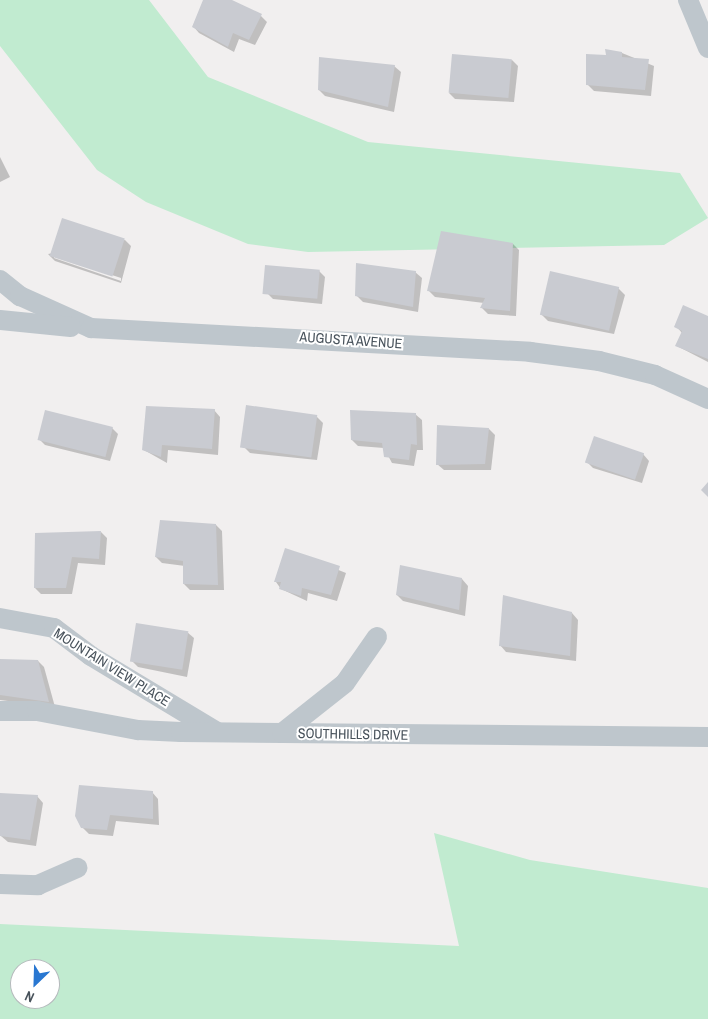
<!DOCTYPE html>
<html>
<head>
<meta charset="utf-8">
<style>
  body { margin:0 }
  #map { position:relative; width:708px; height:1019px; overflow:hidden; background:#f1efef; font-family:"Archivo Narrow",sans-serif }
  div>[style] { position:absolute }
  .green>* { inset:0; background:#c1ebd0 }
  .shadow>* { inset:0; background:#0003 }
  .building>* { inset:0; background:#c9cbd1; transform-origin:0 0 }
  .minor>* { height:20px; margin:-10px; padding:0 10px; transform-origin:10px; border-radius:10px; background:#bec6cc }
  span { translate:-50% -50%; white-space:nowrap; text-align:center; line-height:1.15; -webkit-text-stroke:4px #fff; paint-order:stroke }
  .street-label { font-size:14px; color:#48525b }
  .north { position:absolute; left:10px; top:959px; width:50px; height:50px; box-sizing:border-box; background:#fff; border:1px solid #b6babd; border-radius:50%; rotate:204deg; font-size:14px; font-weight:700; line-height:20px; text-align:center; color:#48525b }
  .north::after { content:''; display:block; margin:auto; width:18px; height:22px; background:#2977d1; clip-path:polygon(50% 0,100% 100%,50% 72%,0 100%) }
</style>
</head>
<body>
<div id="map">
  <div class="green">
    <i style="clip-path:polygon(0 0,149px 0,208px 77px,368px 142px,680px 173px,708px 218px,664px 245px,308px 252px,248px 244px,146px 202px,97px 170px,0 46px)"></i>
    <i style="clip-path:polygon(evenodd,434px 833px,530px 860px,708px 888px,708px 1019px,0 1019px,0 924px,459px 946px,434px 833px,20px 969px,50px 969px,50px 999px,20px 999px,20px 969px)"></i>
  </div>
  <div class="shadow">
    <i style="clip-path:polygon(204px 0,230px 0,261px 16px,267px 22px,255px 45px,239px 39px,234px 52px,199px 33px,193px 26px)"></i>
    <i style="clip-path:polygon(622px 53px,654px 66px,651px 96px,594px 91px,587px 84px,608px 57px)"></i>
    <i style="clip-path:polygon(512px 60px,518px 66px,514px 102px,455px 99px,449px 93px)"></i>
    <i style="clip-path:polygon(394px 66px,401px 72px,394px 112px,325px 96px,319px 90px)"></i>
    <i style="clip-path:polygon(0 157px,10px 177px,0 182px)"></i>
    <i style="clip-path:polygon(evenodd,125px 240px,131px 246px,121px 283px,55px 261px,48px 254px,125px 240px,54px 256px,121px 278px,121px 281px,54px 258px,54px 256px)"></i>
    <i style="clip-path:polygon(513px 244px,519px 250px,516px 316px,488px 314px,482px 308px,484px 303px,435px 297px,429px 291px)"></i>
    <i style="clip-path:polygon(319px 271px,325px 277px,322px 304px,273px 299px,267px 293px)"></i>
    <i style="clip-path:polygon(415px 272px,422px 278px,418px 312px,363px 302px,357px 296px)"></i>
    <i style="clip-path:polygon(618px 288px,625px 295px,614px 334px,548px 321px,542px 315px)"></i>
    <i style="clip-path:polygon(708px 317px,708px 362px,677px 346px,682px 333px,676px 326px)"></i>
    <i style="clip-path:polygon(248px 407px,317px 417px,323px 423px,317px 460px,250px 453px,244px 447px)"></i>
    <i style="clip-path:polygon(214px 410px,220px 417px,218px 455px,168px 450px,167px 463px,144px 450px)"></i>
    <i style="clip-path:polygon(415px 414px,422px 420px,423px 450px,417px 450px,414px 466px,392px 463px,384px 448px,358px 446px,352px 440px)"></i>
    <i style="clip-path:polygon(112px 428px,118px 434px,110px 461px,45px 445px,39px 439px)"></i>
    <i style="clip-path:polygon(489px 429px,495px 435px,491px 470px,444px 470px,437px 464px)"></i>
    <i style="clip-path:polygon(643px 454px,649px 461px,642px 483px,593px 468px,587px 462px)"></i>
    <i style="clip-path:polygon(216px 525px,222px 531px,224px 590px,190px 590px,184px 584px,185px 566px,162px 563px,156px 557px)"></i>
    <i style="clip-path:polygon(101px 532px,107px 538px,105px 565px,78px 563px,72px 594px,41px 594px,35px 588px)"></i>
    <i style="clip-path:polygon(286px 549px,346px 573px,337px 601px,308px 593px,307px 601px,281px 589px,276px 582px)"></i>
    <i style="clip-path:polygon(462px 579px,468px 586px,465px 616px,403px 601px,397px 595px)"></i>
    <i style="clip-path:polygon(572px 613px,578px 620px,576px 661px,506px 652px,500px 645px)"></i>
    <i style="clip-path:polygon(187px 632px,194px 638px,187px 677px,138px 667px,132px 661px)"></i>
    <i style="clip-path:polygon(0 660px,38px 661px,44px 667px,55px 707px,0 700px)"></i>
    <i style="clip-path:polygon(152px 792px,158px 799px,159px 825px,116px 821px,113px 836px,89px 834px,82px 827px)"></i>
    <i style="clip-path:polygon(0 794px,37px 796px,43px 803px,36px 846px,8px 842px,1px 836px)"></i>
  </div>
  <div class="building">
    <i style="clip-path:polygon(203px 0,232px 0,262px 14px,249px 40px,233px 33px,228px 47px,192px 27px)"></i>
    <i style="clip-path:polygon(605px 49px,622px 52px,622px 57px,649px 59px,645px 90px,586px 85px,586px 54px,606px 55px)"></i>
    <i style="left:452px;top:54px;width:60px;height:39px;rotate:5deg"></i>
    <i style="clip-path:polygon(319px 57px,395px 65px,388px 107px,318px 90px)"></i>
    <i style="left:62px;top:218px;width:66px;height:40px;rotate:18deg"></i>
    <i style="clip-path:polygon(441px 231px,513px 243px,510px 311px,480px 308px,485px 298px,427px 291px)"></i>
    <i style="clip-path:polygon(356px 263px,416px 271px,413px 307px,355px 296px)"></i>
    <i style="left:265px;top:265px;width:55px;height:29px;rotate:5deg"></i>
    <i style="left:550px;top:271px;width:71px;height:45px;rotate:13deg"></i>
    <i style="clip-path:polygon(683px 305px,708px 316px,708px 359px,675px 346px,682px 331px,674px 327px)"></i>
    <i style="left:246px;top:405px;width:72px;height:43px;rotate:8deg"></i>
    <i style="clip-path:polygon(146px 406px,215px 409px,212px 449px,162px 445px,161px 457px,142px 450px)"></i>
    <i style="left:45px;top:410px;width:70px;height:31px;rotate:14deg"></i>
    <i style="clip-path:polygon(350px 410px,416px 413px,417px 445px,411px 444px,409px 460px,384px 457px,382px 443px,351px 440px)"></i>
    <i style="clip-path:polygon(437px 425px,489px 428px,485px 464px,436px 465px)"></i>
    <i style="left:594px;top:436px;width:53px;height:28px;rotate:19deg"></i>
    <i style="clip-path:polygon(708px 482px,708px 497px,701px 490px)"></i>
    <i style="clip-path:polygon(160px 520px,216px 524px,218px 585px,183px 584px,183px 561px,155px 557px)"></i>
    <i style="clip-path:polygon(101px 531px,99px 559px,72px 557px,66px 588px,34px 588px,35px 533px)"></i>
    <i style="clip-path:polygon(285px 548px,340px 566px,331px 595px,302px 588px,301px 596px,279px 589px,281px 582px,274px 582px)"></i>
    <i style="clip-path:polygon(400px 565px,462px 578px,459px 610px,396px 595px)"></i>
    <i style="clip-path:polygon(503px 595px,572px 612px,570px 656px,499px 646px)"></i>
    <i style="left:136px;top:623px;width:53px;height:39px;rotate:9deg"></i>
    <i style="clip-path:polygon(0 659px,38px 660px,49px 702px,0 695px)"></i>
    <i style="clip-path:polygon(79px 785px,153px 791px,153px 819px,110px 815px,107px 830px,81px 828px,75px 816px)"></i>
    <i style="clip-path:polygon(0 793px,38px 795px,30px 840px,0 836px)"></i>
  </div>
  <div class="minor">
    <i style="left:688px;top:0;width:52px;rotate:67.4deg"></i>
    <i style="left:0;top:280px;width:26px;rotate:39deg"></i>
    <i style="left:20px;top:296px;width:78px;rotate:24.3deg"></i>
    <i style="left:91px;top:328px;width:440px;rotate:3.1deg"></i>
    <i style="left:530px;top:352px;width:70px;rotate:7.4deg"></i>
    <i style="left:599px;top:361px;width:58px;rotate:14deg"></i>
    <i style="left:655px;top:375px;width:58px;rotate:24.4deg"></i>
    <i style="left:0;top:320px;width:71px;rotate:5.6deg"></i>
    <i style="left:0;top:618px;width:55px;rotate:10.5deg"></i>
    <i style="left:54px;top:628px;width:46px;rotate:37.1deg"></i>
    <i style="left:91px;top:656px;width:147px;rotate:31.1deg"></i>
    <i style="left:0;top:711px;width:37px"></i>
    <i style="left:37px;top:711px;width:103px;rotate:10.7deg"></i>
    <i style="left:138px;top:730px;width:43px;rotate:2.7deg"></i>
    <i style="left:181px;top:732px;width:527px;rotate:0.54deg"></i>
    <i style="left:282px;top:733px;width:80px;rotate:-38.4deg"></i>
    <i style="left:345px;top:683px;width:56px;rotate:-55.2deg"></i>
    <i style="left:0;top:884px;width:38px;rotate:2deg"></i>
    <i style="left:38px;top:885px;width:43px;rotate:-23.6deg"></i>
  </div>
  <div class="street-label">
    <span style="left:351px;top:340px;rotate:4deg">AUGUSTA AVENUE</span>
    <span style="left:112px;top:667px;rotate:32deg">MOUNTAIN VIEW PLACE</span>
    <span style="left:353px;top:734px;rotate:1deg">SOUTHHILLS DRIVE</span>
  </div>
  <div class="north">N</div>
</div>
</body>
</html>
